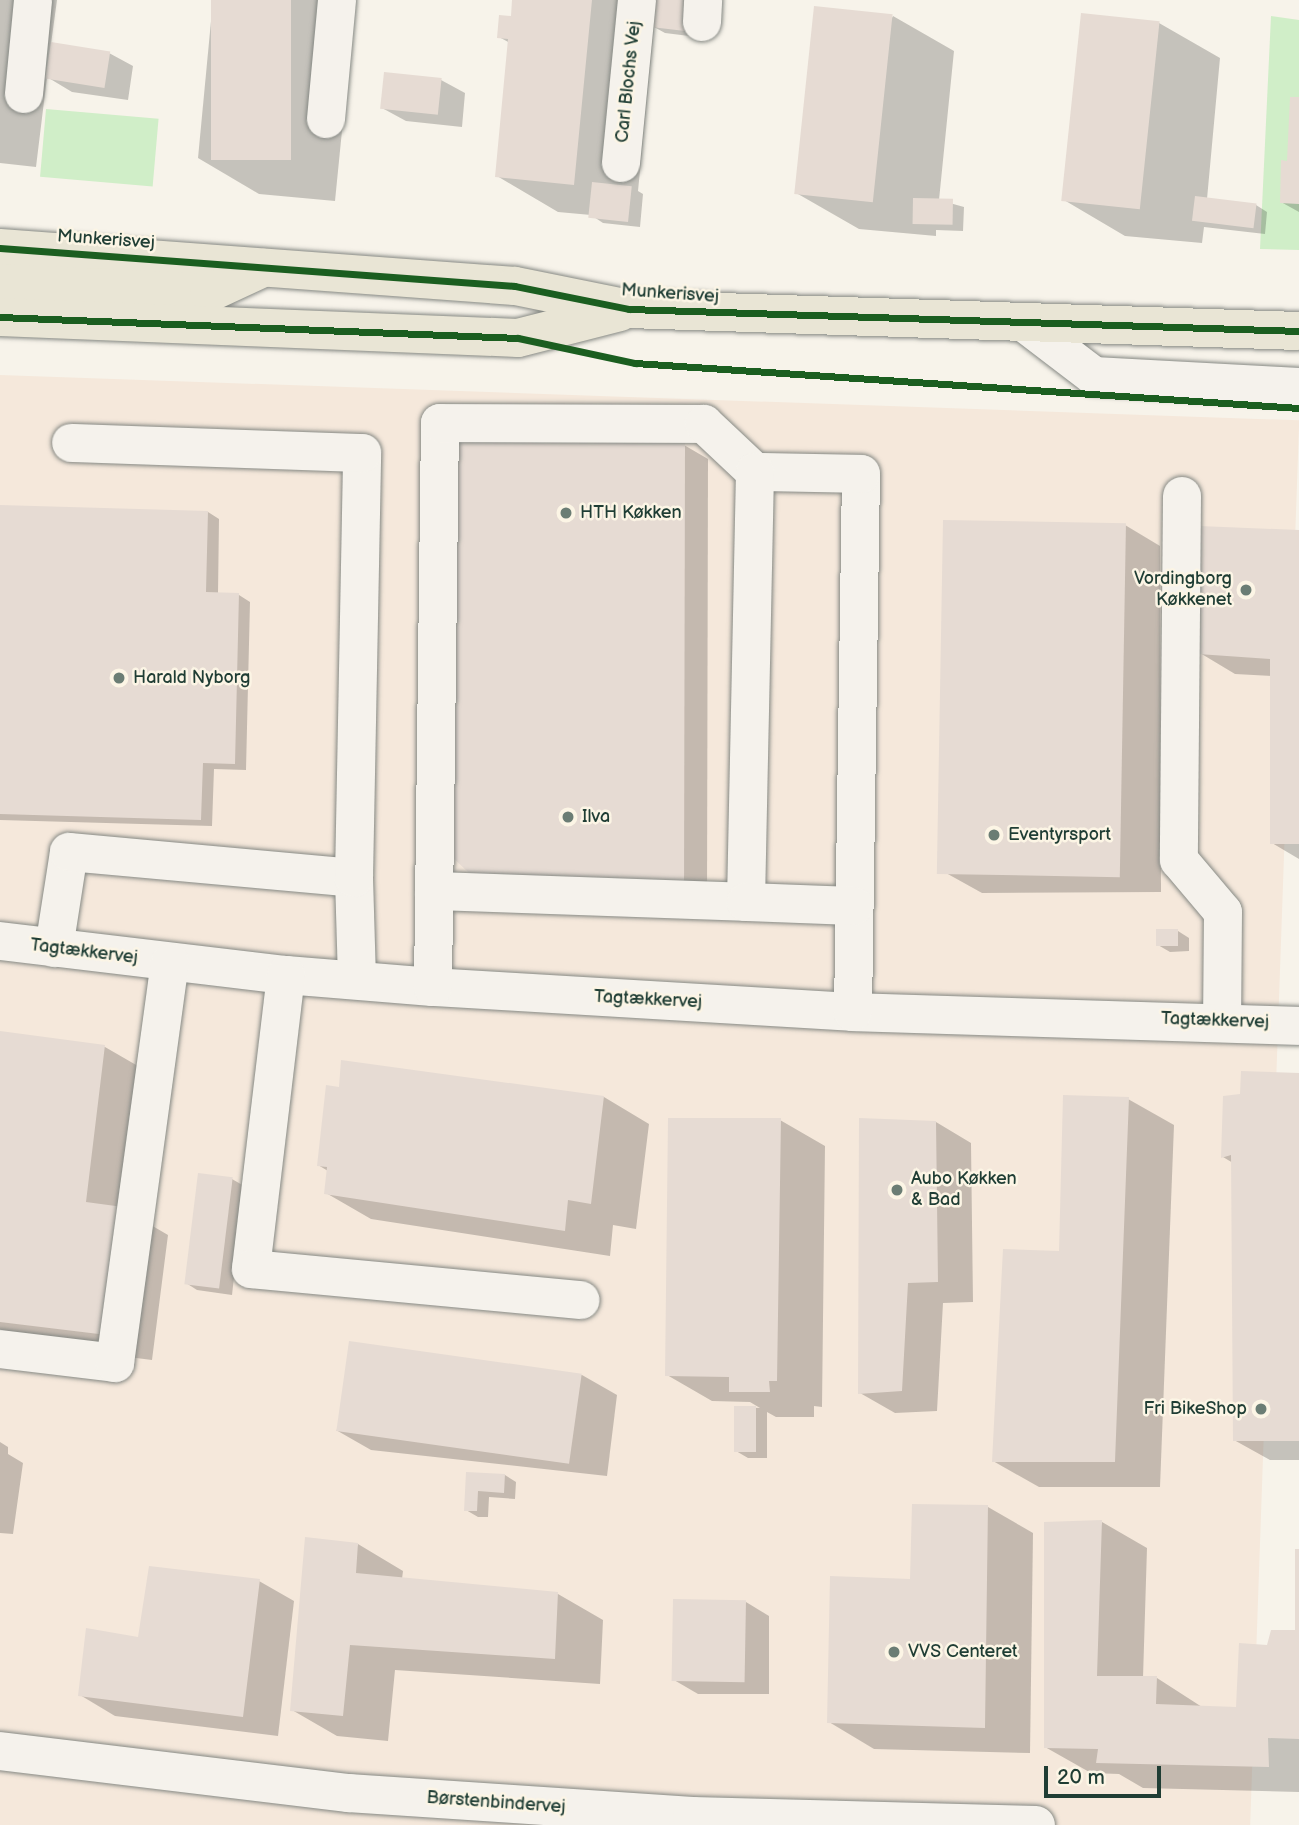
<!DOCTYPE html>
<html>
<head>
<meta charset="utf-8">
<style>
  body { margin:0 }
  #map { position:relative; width:1299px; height:1825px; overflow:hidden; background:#f7f3ea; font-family:"Balsamiq Sans",sans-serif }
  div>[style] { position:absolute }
  .built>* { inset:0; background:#f5e8db; transform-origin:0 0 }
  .green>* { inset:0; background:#d0eec8; transform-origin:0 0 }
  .shadow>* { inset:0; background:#0003 }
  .building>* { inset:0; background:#e6dbd3; transform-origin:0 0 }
  .roads { filter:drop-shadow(0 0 2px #868984) drop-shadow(0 0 2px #868984) }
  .minor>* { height:38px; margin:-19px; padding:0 19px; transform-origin:19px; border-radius:19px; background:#f5f2ec }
  .major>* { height:38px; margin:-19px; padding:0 19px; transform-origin:19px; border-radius:19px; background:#e9e5d5 }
  .cycleway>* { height:7px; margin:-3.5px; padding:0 3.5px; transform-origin:3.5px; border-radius:3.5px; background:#1b5e20 }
  .dots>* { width:19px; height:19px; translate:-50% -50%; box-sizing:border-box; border:4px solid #fcf5e5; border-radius:50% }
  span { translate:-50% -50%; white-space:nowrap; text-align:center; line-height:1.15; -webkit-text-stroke:5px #fcf5e5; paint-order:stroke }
  .street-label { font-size:18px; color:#1f3d34 }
  .poi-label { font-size:18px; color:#1f3d34 }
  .left { translate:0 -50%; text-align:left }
  .right { translate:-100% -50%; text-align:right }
  .scale { position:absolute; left:1044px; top:1766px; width:117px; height:32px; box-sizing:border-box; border:4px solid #1f3d34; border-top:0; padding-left:9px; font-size:21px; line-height:24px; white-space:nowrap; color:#1f3d34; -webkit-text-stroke:5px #fcf5e5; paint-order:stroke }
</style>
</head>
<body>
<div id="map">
  <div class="built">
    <i style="left:0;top:375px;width:1300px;height:1450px;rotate:2deg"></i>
  </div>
  <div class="green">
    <i style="clip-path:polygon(1271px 16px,1299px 20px,1299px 250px,1260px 249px)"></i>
    <i style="left:46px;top:109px;width:113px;height:68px;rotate:5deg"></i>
  </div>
  <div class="shadow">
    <i style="clip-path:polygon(0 0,57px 0,51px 44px,109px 53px,133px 66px,128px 100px,72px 92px,47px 77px,36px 167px,0 163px)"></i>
    <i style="clip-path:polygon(213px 0,355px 0,335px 201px,259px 194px,198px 158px)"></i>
    <i style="clip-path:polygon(514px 0,694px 0,697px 37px,665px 33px,654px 27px,638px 191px,643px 194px,640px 227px,603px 223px,591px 215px,558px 212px,497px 176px,510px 43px,499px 37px,512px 18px)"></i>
    <i style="clip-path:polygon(893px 16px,954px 51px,939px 200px,964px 207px,963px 231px,936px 230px,936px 236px,859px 229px,798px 194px)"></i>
    <i style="clip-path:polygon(1159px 23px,1220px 58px,1207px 199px,1256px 205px,1267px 212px,1265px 234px,1204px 227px,1202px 243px,1125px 236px,1064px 200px)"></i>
    <i style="clip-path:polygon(441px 80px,465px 93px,462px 127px,406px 121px,382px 108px)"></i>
    <i style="clip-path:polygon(1299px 99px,1299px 212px,1281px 202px)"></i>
    <i style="clip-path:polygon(684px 445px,708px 459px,707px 906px,508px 898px)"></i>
    <i style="clip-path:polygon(0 506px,208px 512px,219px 519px,218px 594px,239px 595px,250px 602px,246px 770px,214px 769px,212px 826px,0 820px)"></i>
    <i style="clip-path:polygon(1125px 525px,1160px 546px,1161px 892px,982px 893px,946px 873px)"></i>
    <i style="clip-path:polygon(1299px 532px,1299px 859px,1272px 843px,1272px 676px,1235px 674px,1200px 653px)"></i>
    <i style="clip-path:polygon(1178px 931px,1189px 938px,1189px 951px,1170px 952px,1158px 945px)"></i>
    <i style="clip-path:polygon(0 1033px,105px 1047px,150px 1073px,132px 1214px,168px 1235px,152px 1360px,26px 1344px,0 1329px)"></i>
    <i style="clip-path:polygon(1299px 1075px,1299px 1460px,1270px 1460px,1234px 1440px,1233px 1163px,1223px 1157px,1242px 1096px)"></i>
    <i style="clip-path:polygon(604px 1097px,649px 1124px,636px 1229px,613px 1225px,610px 1256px,371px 1219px,326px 1193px,328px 1171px,318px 1165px)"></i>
    <i style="clip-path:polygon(1128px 1099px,1174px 1125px,1160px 1487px,1039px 1487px,993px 1461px,1061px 1252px)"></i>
    <i style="clip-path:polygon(780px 1120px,825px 1146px,822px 1407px,814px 1406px,814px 1417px,776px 1417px,767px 1412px,767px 1458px,748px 1458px,736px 1451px,736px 1407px,760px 1408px,750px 1402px,712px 1401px,667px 1375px)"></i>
    <i style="clip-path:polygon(936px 1122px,971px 1143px,973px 1302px,943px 1303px,937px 1411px,895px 1413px,860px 1393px)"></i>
    <i style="clip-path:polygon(232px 1179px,244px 1186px,232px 1295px,197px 1290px,186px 1283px)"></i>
    <i style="clip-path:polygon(582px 1375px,617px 1395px,607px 1476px,371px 1450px,336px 1430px)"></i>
    <i style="clip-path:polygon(0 1442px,8px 1447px,8px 1454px,23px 1463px,13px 1534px,0 1533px)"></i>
    <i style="clip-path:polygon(468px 1473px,505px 1475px,516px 1482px,515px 1499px,489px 1497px,488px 1517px,478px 1517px,466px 1510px)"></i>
    <i style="clip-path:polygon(988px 1507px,1033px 1533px,1030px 1753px,874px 1749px,829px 1722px,911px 1581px)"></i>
    <i style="clip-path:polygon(1102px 1522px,1147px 1548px,1143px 1678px,1157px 1678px,1202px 1707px,1238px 1708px,1269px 1647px,1297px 1632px,1299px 1551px,1299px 1792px,1143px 1788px,1119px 1774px,1091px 1773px,1045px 1747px)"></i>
    <i style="clip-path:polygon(358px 1544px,403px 1571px,402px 1579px,558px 1594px,603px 1620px,600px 1684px,395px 1670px,388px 1741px,337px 1736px,292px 1710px)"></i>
    <i style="clip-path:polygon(259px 1581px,294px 1601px,278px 1736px,115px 1716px,80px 1695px)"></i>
    <i style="clip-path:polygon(746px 1602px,769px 1616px,769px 1694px,698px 1694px,674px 1680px)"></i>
  </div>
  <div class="building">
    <i style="left:211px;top:0;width:80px;height:160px"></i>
    <i style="clip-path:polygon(512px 0,592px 0,574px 185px,495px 177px,508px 39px,497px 38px,499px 15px,511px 16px)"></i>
    <i style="clip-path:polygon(655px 0,690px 0,685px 31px,651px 27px)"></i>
    <i style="left:814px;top:6px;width:79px;height:189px;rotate:6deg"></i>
    <i style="left:1081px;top:13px;width:79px;height:189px;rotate:6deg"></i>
    <i style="left:51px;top:42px;width:60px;height:37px;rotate:9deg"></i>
    <i style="left:384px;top:72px;width:58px;height:37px;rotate:6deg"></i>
    <i style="clip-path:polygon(1290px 97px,1299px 97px,1299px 204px,1280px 203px,1281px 160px,1287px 161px)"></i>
    <i style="left:592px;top:182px;width:40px;height:36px;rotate:6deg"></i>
    <i style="left:1195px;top:196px;width:62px;height:25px;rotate:7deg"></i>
    <i style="left:913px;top:198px;width:40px;height:26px;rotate:1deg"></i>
    <i style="clip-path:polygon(455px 441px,685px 443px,684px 893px,482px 885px,451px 856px)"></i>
    <i style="clip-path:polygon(0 505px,208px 511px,206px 592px,239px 593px,235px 764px,203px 763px,201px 820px,0 814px)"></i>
    <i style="left:943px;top:520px;width:183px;height:354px;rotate:1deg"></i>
    <i style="clip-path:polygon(1199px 526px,1299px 530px,1299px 844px,1270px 844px,1270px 659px,1198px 654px)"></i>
    <i style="left:1156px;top:929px;width:22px;height:17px"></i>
    <i style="clip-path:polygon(0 1031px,105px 1045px,86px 1202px,123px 1207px,107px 1335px,0 1322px)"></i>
    <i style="clip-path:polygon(341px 1060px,604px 1096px,591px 1204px,568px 1200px,565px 1231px,324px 1194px,327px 1167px,317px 1166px,326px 1085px,339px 1087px)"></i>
    <i style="clip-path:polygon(1241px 1071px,1299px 1073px,1299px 1441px,1233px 1441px,1231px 1155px,1221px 1158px,1223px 1096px,1240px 1094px)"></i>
    <i style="clip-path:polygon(1063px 1095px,1129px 1097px,1115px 1462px,992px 1462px,1003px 1249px,1059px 1251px)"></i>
    <i style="clip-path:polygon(668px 1118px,781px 1118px,777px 1381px,769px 1381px,770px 1392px,729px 1392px,729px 1377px,665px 1376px)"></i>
    <i style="clip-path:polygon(859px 1118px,936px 1121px,938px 1282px,908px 1283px,902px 1391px,858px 1394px)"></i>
    <i style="left:198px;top:1173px;width:35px;height:112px;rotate:7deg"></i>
    <i style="left:349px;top:1341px;width:235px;height:91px;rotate:8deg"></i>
    <i style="left:734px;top:1406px;width:22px;height:46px"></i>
    <i style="clip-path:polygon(466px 1472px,505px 1474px,504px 1493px,478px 1491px,477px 1511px,464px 1511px)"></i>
    <i style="clip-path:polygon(912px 1504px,988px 1505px,985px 1728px,827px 1723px,830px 1576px,910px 1579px)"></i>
    <i style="clip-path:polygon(1102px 1520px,1097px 1676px,1157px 1676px,1156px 1704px,1236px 1707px,1239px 1643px,1267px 1645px,1271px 1630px,1295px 1630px,1295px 1549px,1299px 1549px,1299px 1739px,1268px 1738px,1269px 1767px,1096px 1763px,1098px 1749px,1044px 1748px,1044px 1522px)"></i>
    <i style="clip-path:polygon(305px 1537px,358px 1543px,356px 1573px,558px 1592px,555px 1659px,350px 1645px,343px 1716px,290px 1711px)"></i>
    <i style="clip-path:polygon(149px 1566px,260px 1579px,243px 1717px,78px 1696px,86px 1628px,138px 1637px)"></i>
    <i style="left:673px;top:1599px;width:73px;height:82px;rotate:1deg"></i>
  </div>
  <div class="roads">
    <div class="minor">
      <i style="left:702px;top:22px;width:22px;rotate:-87deg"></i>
      <i style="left:24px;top:94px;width:94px;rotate:-84.5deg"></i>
      <i style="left:326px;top:119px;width:120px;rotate:-84.7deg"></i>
      <i style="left:621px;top:163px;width:164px;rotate:-84.4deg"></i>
      <i style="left:1027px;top:325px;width:84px;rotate:37.3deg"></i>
      <i style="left:1094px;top:376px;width:205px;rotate:3.1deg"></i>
      <i style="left:1182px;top:496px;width:364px;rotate:90.5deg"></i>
      <i style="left:1179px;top:860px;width:68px;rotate:49.8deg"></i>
      <i style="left:1223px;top:912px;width:109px;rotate:90.5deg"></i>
      <i style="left:354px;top:878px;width:102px;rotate:88.3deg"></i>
      <i style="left:434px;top:891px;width:312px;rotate:2deg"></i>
      <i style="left:0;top:941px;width:288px;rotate:6.8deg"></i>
      <i style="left:286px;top:975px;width:147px;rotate:4.7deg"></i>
      <i style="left:433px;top:987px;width:421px;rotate:3.4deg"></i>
      <i style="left:853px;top:1012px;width:446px;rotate:1.8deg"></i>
      <i style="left:54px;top:948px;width:97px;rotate:-81.1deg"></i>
      <i style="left:69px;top:852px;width:286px;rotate:5.2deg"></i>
      <i style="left:354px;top:878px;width:425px;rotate:-88.9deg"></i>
      <i style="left:362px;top:453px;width:291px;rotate:-178deg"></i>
      <i style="left:286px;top:975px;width:296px;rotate:96.8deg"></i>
      <i style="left:251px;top:1269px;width:331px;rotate:5.4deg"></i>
      <i style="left:433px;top:987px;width:564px;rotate:-89.29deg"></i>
      <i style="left:440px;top:423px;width:264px;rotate:0.2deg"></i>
      <i style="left:704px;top:424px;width:70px;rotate:43.3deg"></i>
      <i style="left:853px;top:1012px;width:538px;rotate:-89.15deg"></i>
      <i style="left:861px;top:474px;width:106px;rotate:-178.9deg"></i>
      <i style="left:755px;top:472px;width:430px;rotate:91.2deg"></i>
      <i style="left:746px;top:902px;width:108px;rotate:2.1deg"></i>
      <i style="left:0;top:1349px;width:116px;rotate:6.9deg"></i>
      <i style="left:115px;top:1363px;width:404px;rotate:-82.2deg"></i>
      <i style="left:0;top:1751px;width:351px;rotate:6.9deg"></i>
      <i style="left:348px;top:1793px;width:345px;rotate:3.8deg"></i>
      <i style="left:692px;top:1816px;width:344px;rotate:1.5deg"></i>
    </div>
    <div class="major">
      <i style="left:0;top:248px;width:516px;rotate:4.22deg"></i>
      <i style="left:515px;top:286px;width:116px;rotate:11.4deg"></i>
      <i style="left:629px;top:309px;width:670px;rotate:1.88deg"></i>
      <i style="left:0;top:283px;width:209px;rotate:2.7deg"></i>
      <i style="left:209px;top:293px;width:60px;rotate:-24.8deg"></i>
      <i style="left:0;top:317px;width:518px;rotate:2.32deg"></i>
      <i style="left:518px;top:338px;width:105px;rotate:-14.3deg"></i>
    </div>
  </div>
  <div class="cycleway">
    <i style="left:0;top:248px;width:516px;rotate:4.22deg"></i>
    <i style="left:515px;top:286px;width:116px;rotate:11.4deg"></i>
    <i style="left:629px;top:309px;width:670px;rotate:1.88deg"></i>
    <i style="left:0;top:317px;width:518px;rotate:2.32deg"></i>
    <i style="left:518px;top:338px;width:120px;rotate:12.1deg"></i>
    <i style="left:635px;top:363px;width:666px;rotate:3.88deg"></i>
  </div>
  <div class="dots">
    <i style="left:566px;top:513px;background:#6b7d74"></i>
    <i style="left:1246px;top:590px;background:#6b7d74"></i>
    <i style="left:119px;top:678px;background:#6b7d74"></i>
    <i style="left:568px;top:817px;background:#6b7d74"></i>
    <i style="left:994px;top:835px;background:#6b7d74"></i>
    <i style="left:897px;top:1190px;background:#6b7d74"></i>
    <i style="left:1261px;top:1409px;background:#6b7d74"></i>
    <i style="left:894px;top:1652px;background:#6b7d74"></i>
  </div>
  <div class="street-label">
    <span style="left:629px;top:82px;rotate:-84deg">Carl Blochs Vej</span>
    <span style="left:106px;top:240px;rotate:4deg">Munkerisvej</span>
    <span style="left:670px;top:294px;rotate:4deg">Munkerisvej</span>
    <span style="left:84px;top:952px;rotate:7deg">Tagtækkervej</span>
    <span style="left:648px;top:1000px;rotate:3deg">Tagtækkervej</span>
    <span style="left:1215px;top:1021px;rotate:2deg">Tagtækkervej</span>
    <span style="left:496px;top:1803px;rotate:4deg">Børstenbindervej</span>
  </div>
  <div class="poi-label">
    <span class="left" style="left:580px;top:513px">HTH Køkken</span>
    <span class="right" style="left:1232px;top:590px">Vordingborg<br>Køkkenet</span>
    <span class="left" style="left:133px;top:678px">Harald Nyborg</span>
    <span class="left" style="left:582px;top:817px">Ilva</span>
    <span class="left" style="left:1008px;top:835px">Eventyrsport</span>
    <span class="left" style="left:911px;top:1190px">Aubo Køkken<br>&amp; Bad</span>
    <span class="right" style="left:1247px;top:1409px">Fri BikeShop</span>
    <span class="left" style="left:908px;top:1652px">VVS Centeret</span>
  </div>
  <div class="scale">20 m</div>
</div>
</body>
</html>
